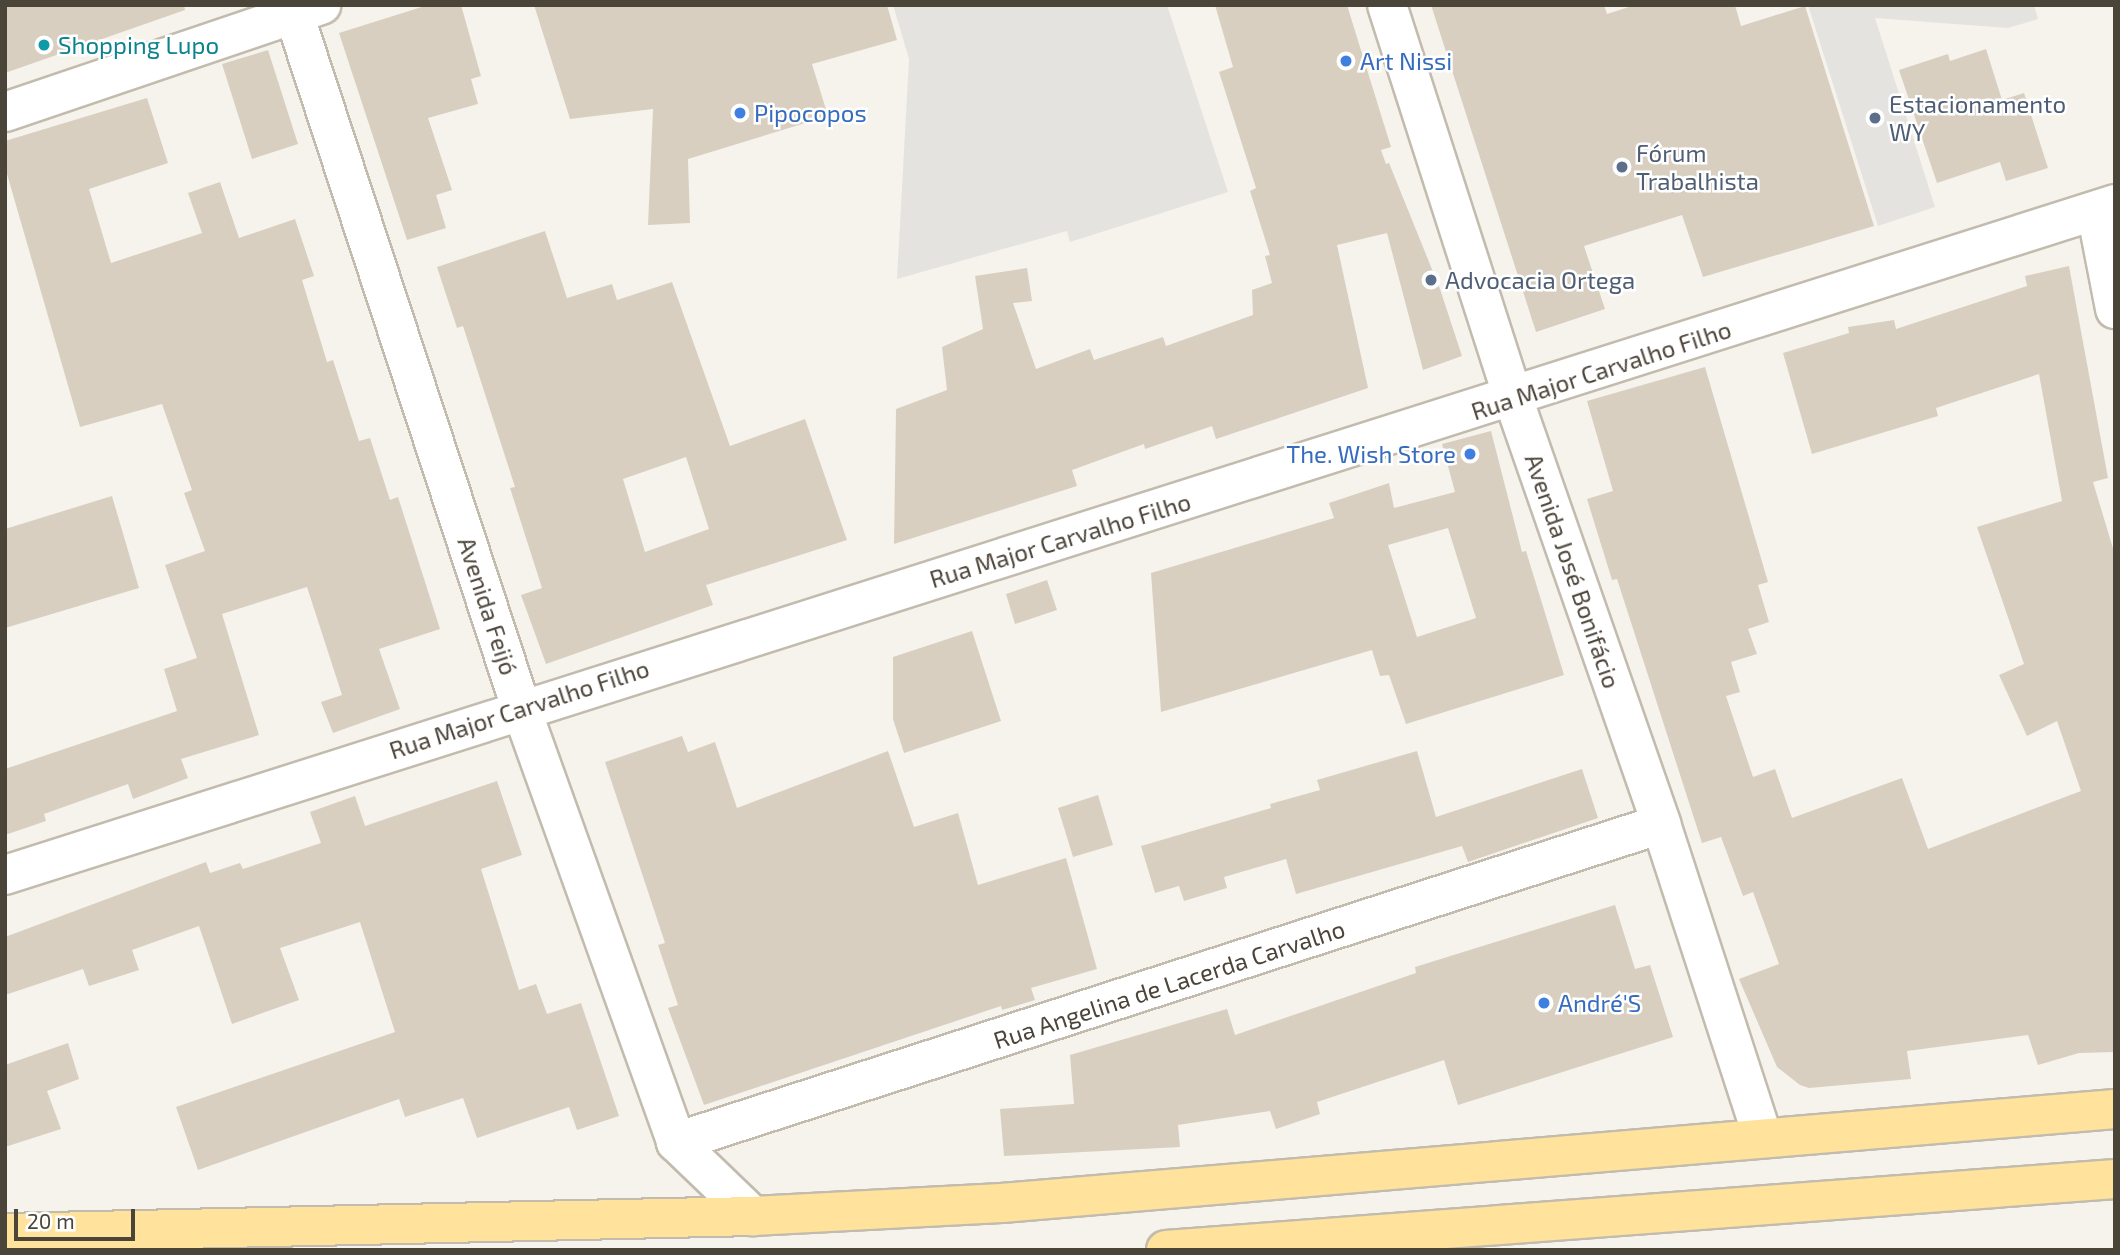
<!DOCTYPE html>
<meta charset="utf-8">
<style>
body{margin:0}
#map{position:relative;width:2120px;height:1255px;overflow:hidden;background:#f6f3ec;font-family:"Exo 2",sans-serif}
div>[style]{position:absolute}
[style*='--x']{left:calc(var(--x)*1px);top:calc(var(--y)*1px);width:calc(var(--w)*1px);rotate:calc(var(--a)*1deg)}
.parking>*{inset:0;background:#e5e3e0}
.building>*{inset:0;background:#d8cfc1}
.roads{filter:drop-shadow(2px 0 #c2bbae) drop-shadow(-2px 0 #c2bbae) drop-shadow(0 2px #c2bbae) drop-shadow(0 -2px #c2bbae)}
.minor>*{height:38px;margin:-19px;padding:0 19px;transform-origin:19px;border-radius:19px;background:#fff}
.major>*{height:38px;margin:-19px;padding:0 19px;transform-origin:19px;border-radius:19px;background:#ffe39c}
.dots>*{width:19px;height:19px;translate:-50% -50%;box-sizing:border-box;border:4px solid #fff;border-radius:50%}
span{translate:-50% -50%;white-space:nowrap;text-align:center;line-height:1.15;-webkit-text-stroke:5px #fff;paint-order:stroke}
.culture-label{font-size:24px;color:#0d838f}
.left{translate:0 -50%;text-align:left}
.shop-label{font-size:24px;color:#366cbe}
.right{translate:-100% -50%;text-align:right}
.service-label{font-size:24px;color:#4e5e75}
.street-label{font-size:24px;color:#4b4439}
.frame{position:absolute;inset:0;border:7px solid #4b4439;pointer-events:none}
.scale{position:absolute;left:14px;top:1209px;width:121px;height:32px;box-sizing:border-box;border:4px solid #4b4439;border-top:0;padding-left:9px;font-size:21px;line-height:24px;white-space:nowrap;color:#4b4439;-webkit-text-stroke:5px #fff;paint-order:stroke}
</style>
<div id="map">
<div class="parking">
<div style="clip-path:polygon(893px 5px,1167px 5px,1228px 192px,1070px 242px,1067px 231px,897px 279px,909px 59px)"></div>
<div style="clip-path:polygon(1808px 5px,2034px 5px,2038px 19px,2008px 28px,1875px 18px,1935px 207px,1878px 226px)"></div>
</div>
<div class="building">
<div style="clip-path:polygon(5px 5px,184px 5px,185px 10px,5px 73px)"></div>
<div style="clip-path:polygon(428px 5px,461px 5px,481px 76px,471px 79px,478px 104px,428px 118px,452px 190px,436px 195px,446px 228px,407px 240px,339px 33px)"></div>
<div style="clip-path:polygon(534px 5px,887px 5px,897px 40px,812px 64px,828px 116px,688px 159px,690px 223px,648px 225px,653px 109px,570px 119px)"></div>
<div style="clip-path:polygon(1215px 5px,1347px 5px,1391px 147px,1381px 150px,1386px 164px,1389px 163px,1440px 289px,1462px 356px,1423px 370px,1387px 233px,1337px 245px,1368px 388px,1216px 439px,1212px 426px,1145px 449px,1144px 444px,1072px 470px,1077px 486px,894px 544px,896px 409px,947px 390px,942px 347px,983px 329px,975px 276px,1027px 268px,1032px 301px,1013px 303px,1036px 369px,1090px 349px,1094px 360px,1163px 337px,1166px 346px,1253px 315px,1252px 290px,1272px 283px,1265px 256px,1270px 255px,1250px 191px,1256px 188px,1219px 72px,1233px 67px)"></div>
<div style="clip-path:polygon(1431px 5px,1604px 5px,1607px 14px,1635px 5px,1735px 5px,1741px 26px,1805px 6px,1874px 226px,1703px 277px,1682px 215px,1584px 246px,1605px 309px,1536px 332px)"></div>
<div style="clip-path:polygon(1986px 49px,2002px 100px,2024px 93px,2048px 168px,2006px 181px,2000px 162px,1937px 183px,1899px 70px,1948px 54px,1950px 61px)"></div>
<div style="clip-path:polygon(268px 50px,298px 144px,252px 159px,222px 64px)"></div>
<div style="clip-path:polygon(147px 98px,168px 163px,89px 189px,111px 263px,202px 233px,188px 193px,220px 182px,239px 238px,295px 219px,314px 276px,302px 280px,327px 362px,333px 360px,359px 441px,370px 438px,390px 500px,398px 497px,440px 629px,379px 649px,400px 709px,333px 733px,321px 702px,342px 695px,307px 587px,222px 614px,259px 735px,181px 759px,188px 778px,133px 799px,128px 784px,44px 814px,46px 821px,5px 835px,5px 769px,177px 711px,164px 669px,197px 658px,165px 565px,205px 551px,184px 493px,192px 490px,162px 404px,80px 427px,5px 167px,5px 141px)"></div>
<div style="clip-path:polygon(evenodd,545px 231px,567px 298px,612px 284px,617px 300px,672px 282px,730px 446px,805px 419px,847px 540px,706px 585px,713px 605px,546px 664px,521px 595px,542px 588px,510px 488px,515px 487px,463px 326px,457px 328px,437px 267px,545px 231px,686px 457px,709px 529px,645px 552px,623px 479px,686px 457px)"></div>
<div style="clip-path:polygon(2069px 266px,2108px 478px,2093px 482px,2115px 555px,2115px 1052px,2079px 1053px,2038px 1065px,2028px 1035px,1907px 1051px,1911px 1079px,1809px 1088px,1800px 1085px,1777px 1067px,1739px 979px,1779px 964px,1753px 892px,1743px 896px,1721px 837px,1702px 843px,1617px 579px,1612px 580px,1587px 499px,1613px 491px,1587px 401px,1705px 367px,1768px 582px,1758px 585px,1769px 622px,1748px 629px,1757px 654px,1731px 662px,1740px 692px,1726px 696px,1753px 777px,1775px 769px,1792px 818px,1902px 778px,1928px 849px,2081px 791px,2057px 721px,2027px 736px,1999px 675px,2024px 664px,1977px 527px,2062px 501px,2039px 374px,1936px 408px,1938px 416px,1812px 454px,1783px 353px,1849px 333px,1848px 327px,1894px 320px,1896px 329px,2027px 286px,2025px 276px)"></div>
<div style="clip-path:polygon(evenodd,1491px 431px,1522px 552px,1526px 551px,1564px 675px,1406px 724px,1389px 675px,1380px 676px,1372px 650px,1161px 712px,1151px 573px,1334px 518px,1329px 503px,1389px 483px,1394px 508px,1455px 492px,1442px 444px,1491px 431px,1448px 528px,1476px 618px,1417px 637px,1388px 545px,1448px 528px)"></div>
<div style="clip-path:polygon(112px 496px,139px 588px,5px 628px,5px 529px)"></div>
<div style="clip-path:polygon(1047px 580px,1057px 610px,1015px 624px,1006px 594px)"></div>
<div style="clip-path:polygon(972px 631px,1001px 721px,904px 753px,893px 719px,893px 657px)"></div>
<div style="clip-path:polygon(682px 736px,688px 752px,715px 742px,737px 808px,888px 751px,914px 827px,958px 813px,978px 885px,1066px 858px,1097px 969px,1031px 988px,1035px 1000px,1002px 1010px,1001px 1006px,704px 1105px,668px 1008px,678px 1005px,658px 945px,665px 943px,605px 762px)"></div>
<div style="clip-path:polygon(1417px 751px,1436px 817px,1582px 769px,1598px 818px,1468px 862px,1462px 846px,1296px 894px,1286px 859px,1224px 877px,1227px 888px,1184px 901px,1179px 886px,1155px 893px,1141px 846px,1271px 808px,1270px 804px,1320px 790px,1317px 780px)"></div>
<div style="clip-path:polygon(497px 781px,522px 855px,481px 869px,519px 990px,536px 984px,547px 1014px,581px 1003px,619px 1116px,577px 1130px,569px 1107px,477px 1138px,463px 1098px,405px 1117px,399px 1099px,198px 1170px,176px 1107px,395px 1032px,360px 922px,280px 948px,299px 1000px,232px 1024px,199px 926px,132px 950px,139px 970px,89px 986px,83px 969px,5px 995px,5px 937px,206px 862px,210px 873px,240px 863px,243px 869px,321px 843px,310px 812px,355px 796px,365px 826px)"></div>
<div style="clip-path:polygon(1098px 795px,1113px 845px,1073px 857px,1058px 808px)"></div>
<div style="clip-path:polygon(1615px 905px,1635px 969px,1650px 965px,1673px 1037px,1458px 1105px,1444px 1060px,1317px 1102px,1320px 1114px,1276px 1129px,1270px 1111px,1178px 1125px,1180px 1147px,1004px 1156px,1000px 1109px,1074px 1104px,1070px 1055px,1227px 1009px,1235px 1035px,1416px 973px,1415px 967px)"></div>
<div style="clip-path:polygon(68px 1043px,79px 1079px,47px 1091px,61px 1129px,5px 1147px,5px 1065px)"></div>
</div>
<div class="roads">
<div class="minor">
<div style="--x:291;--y:5;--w:740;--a:71.88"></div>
<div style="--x:521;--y:708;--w:461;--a:70.3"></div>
<div style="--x:676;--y:1142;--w:107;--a:43.9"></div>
<div style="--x:1387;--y:5;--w:413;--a:72.2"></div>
<div style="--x:1513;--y:398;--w:451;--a:70.8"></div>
<div style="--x:1661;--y:824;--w:327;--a:72"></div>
<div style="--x:5;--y:112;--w:334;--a:-18.7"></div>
<div style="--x:2096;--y:211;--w:100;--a:79"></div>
<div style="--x:5;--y:875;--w:2214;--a:-17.64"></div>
<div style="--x:676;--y:1142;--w:1035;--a:-17.89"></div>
</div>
<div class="major">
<div style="--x:5;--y:1233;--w:748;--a:-1.3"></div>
<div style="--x:753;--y:1216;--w:249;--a:-3"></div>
<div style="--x:1002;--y:1203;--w:1117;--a:-4.83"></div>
<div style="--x:1166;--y:1250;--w:952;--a:-4.28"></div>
</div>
</div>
<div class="dots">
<div style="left:44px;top:45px;background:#0f9aa8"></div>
<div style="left:1346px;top:61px;background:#3f7fe0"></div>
<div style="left:740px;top:113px;background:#3f7fe0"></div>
<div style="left:1875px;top:118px;background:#5c6f8a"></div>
<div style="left:1622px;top:167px;background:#5c6f8a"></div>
<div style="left:1431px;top:280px;background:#5c6f8a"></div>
<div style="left:1470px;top:454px;background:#3f7fe0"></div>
<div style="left:1544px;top:1003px;background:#3f7fe0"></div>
</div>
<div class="culture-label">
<span class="left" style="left:58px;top:45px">Shopping Lupo</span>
</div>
<div class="shop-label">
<span class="left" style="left:1360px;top:61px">Art Nissi</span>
<span class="left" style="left:754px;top:113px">Pipocopos</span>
<span class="right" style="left:1456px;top:454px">The. Wish Store</span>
<span class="left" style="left:1558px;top:1003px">André'S</span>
</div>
<div class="service-label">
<span class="left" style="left:1889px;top:118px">Estacionamento<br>WY</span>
<span class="left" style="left:1636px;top:167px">Fórum<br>Trabalhista</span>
<span class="left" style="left:1445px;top:280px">Advocacia Ortega</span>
</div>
<div class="street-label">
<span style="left:1601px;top:370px;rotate:-18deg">Rua Major Carvalho Filho</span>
<span style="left:1060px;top:540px;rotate:-17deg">Rua Major Carvalho Filho</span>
<span style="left:1573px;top:571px;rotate:71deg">Avenida José Bonifácio</span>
<span style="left:488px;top:606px;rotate:72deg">Avenida Feijó</span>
<span style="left:519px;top:709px;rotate:-18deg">Rua Major Carvalho Filho</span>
<span style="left:1169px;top:984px;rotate:-18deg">Rua Angelina de Lacerda Carvalho</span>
</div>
<div class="frame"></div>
<div class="scale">20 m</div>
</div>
